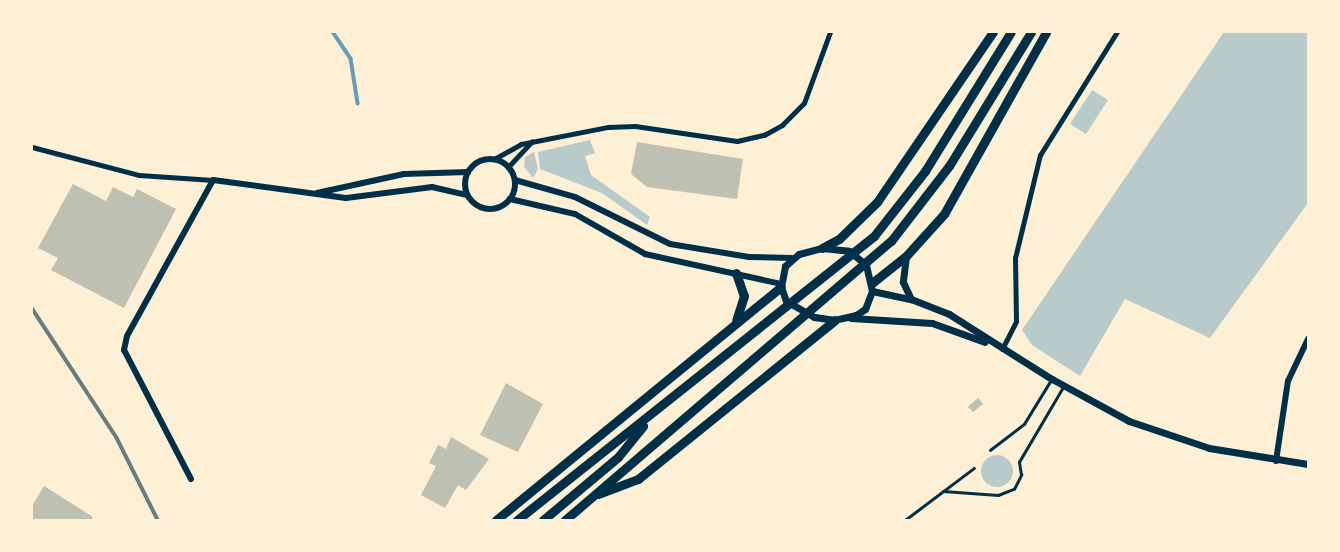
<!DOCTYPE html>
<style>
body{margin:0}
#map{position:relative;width:1340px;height:552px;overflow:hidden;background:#fdf0d5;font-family:"Source Sans 3",sans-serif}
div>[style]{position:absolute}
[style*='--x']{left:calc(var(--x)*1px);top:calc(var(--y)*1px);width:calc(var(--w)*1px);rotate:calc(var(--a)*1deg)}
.green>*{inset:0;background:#b9caca}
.round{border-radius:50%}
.stream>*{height:3.5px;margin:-1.75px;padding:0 1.75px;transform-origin:1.75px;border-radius:1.75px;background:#669bbc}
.building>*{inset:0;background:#bec0b2}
.service>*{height:2.5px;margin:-1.25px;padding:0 1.25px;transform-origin:1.25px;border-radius:1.25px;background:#003049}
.minor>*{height:5px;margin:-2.5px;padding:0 2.5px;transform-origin:2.5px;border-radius:2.5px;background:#003049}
.tertiary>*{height:6px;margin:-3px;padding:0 3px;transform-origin:3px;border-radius:3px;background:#003049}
.tertiary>.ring{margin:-3px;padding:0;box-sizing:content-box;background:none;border:6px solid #003049;border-radius:50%}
.secondary>*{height:7px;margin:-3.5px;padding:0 3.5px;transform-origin:3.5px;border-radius:3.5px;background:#003049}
.trunk>*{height:9px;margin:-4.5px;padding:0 4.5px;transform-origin:4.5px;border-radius:4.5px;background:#003049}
.rail>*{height:3.5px;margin:-1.75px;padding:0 1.75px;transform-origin:1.75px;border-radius:1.75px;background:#657d81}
span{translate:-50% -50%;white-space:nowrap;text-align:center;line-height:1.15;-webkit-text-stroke:7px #fdf0d5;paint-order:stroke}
.frame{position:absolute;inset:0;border:33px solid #fdf0d5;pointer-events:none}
</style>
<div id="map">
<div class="green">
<div style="clip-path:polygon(1224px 32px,1308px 32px,1308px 203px,1210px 338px,1125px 299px,1080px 376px,1032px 345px,1022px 330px)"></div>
<div style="clip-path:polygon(1092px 90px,1108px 100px,1086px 134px,1070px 124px)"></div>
<div style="clip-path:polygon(590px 140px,595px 153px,585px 156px,591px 175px,650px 217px,647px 225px,602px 193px,540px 169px,538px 152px)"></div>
<div style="clip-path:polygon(534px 152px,538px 169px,533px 178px,524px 167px,525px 157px)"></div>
<div class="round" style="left:981px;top:455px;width:32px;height:32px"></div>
</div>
<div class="stream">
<div style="--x:333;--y:32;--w:32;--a:56"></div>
<div style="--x:351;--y:59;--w:45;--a:81"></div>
</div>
<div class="building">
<div style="clip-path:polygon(637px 142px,743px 159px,737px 199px,647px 187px,631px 174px)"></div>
<div style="clip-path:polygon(73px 184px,106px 201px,113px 187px,133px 197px,137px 189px,176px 209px,124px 308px,51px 270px,58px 258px,38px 248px)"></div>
<div style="clip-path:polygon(506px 383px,543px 404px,518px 452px,480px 435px)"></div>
<div style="clip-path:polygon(978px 398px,983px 404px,973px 412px,968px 407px)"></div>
<div style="clip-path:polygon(451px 437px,489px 459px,466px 490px,458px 485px,445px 508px,421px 495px,436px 466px,429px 463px,438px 445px,446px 449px)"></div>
<div style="clip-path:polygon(44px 486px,93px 517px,91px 520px,32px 520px,32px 506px)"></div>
</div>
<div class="service">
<div style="--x:990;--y:450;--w:43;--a:-37.4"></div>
<div style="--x:1024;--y:424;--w:52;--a:-58.5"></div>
<div style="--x:943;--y:491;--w:55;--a:4.2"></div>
<div style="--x:998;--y:495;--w:17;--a:-21"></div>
<div style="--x:1014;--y:489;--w:16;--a:-63"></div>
<div style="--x:1021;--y:475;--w:13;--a:-99"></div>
<div style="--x:1019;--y:462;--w:87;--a:-59.6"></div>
<div style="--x:905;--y:520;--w:86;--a:-37"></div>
</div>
<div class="minor">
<div style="--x:32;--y:147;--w:111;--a:14.7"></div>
<div style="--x:139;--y:175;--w:74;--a:3.9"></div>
<div style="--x:494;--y:159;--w:31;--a:-29"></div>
<div style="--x:521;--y:144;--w:89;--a:-11.1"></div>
<div style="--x:608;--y:127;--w:27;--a:-2"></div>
<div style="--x:635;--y:126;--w:103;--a:8.4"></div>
<div style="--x:737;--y:141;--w:28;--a:-13"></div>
<div style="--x:764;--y:135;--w:21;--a:-29"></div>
<div style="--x:782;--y:125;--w:31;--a:-45"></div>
<div style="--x:804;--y:103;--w:76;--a:-69.9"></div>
<div style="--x:508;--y:167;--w:35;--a:-47"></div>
<div style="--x:1002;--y:349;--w:31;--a:-63"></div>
<div style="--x:1016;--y:321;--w:63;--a:-90.9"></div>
<div style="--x:1015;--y:258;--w:106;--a:-76.4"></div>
<div style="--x:1040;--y:155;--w:145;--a:-58"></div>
</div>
<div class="tertiary">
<div class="ring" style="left:465px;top:159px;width:44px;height:44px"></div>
<div style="--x:515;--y:180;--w:62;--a:15.8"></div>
<div style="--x:575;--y:197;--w:106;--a:26.3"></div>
<div style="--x:670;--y:244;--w:80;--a:9.3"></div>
<div style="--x:749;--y:257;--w:43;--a:1.3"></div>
<div style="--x:317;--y:193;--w:89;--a:-12.3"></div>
<div style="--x:404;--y:174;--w:64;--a:-1.8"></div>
<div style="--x:510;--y:199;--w:67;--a:13"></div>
<div style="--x:575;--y:214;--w:81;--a:29.7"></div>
<div style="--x:645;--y:254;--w:139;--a:12.4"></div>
<div style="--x:1276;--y:461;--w:81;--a:-81.5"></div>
<div style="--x:1288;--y:381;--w:47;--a:-64.5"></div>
<div style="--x:191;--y:479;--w:145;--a:-117.4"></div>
<div style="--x:124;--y:350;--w:14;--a:-78"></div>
<div style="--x:127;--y:336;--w:178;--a:-61.1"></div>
<div style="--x:213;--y:180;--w:134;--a:7.7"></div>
<div style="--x:346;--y:198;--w:87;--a:-7.3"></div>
<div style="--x:432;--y:187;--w:36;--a:13"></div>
</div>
<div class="secondary">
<div style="--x:822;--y:248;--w:27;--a:6"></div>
<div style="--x:849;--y:251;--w:22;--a:39"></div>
<div style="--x:866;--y:265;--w:27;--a:77"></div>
<div style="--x:872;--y:291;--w:19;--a:111"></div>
<div style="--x:865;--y:309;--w:11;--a:146"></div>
<div style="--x:856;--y:315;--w:22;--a:167"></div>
<div style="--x:835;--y:320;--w:21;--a:-172"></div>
<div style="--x:814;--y:317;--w:32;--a:-150"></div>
<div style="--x:786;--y:301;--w:15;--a:-110"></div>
<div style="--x:781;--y:287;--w:21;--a:-79"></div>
<div style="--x:785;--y:266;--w:18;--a:-41"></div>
<div style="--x:799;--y:254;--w:24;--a:-15"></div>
<div style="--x:906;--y:256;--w:26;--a:97"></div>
<div style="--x:903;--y:282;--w:19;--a:65"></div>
<div style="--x:872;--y:291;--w:40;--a:12"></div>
<div style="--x:911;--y:299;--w:41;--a:21.5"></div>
<div style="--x:949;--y:314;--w:122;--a:32.3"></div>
<div style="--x:1052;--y:379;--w:88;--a:28.6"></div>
<div style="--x:1129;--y:421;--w:84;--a:18.6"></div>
<div style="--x:1209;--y:448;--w:100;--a:9.2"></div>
<div style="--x:851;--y:318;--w:81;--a:3.5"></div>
<div style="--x:932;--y:323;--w:56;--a:19.7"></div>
</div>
<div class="trunk">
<div style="--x:822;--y:248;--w:19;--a:-28"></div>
<div style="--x:839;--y:239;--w:53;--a:-44.2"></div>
<div style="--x:877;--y:202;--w:206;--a:-55.7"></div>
<div style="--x:736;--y:273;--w:24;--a:71"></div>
<div style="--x:744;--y:296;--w:25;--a:108"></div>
<div style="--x:872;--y:283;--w:43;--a:-38.5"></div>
<div style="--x:906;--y:256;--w:57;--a:-47.9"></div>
<div style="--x:944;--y:214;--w:209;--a:-60.7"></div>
<div style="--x:598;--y:494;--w:43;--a:-20.6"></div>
<div style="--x:638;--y:479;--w:253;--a:-38.9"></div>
<div style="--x:496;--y:520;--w:368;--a:-39.3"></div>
<div style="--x:517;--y:520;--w:456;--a:-38.5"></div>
<div style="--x:874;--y:236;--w:83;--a:-51.9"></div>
<div style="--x:925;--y:171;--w:163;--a:-58.3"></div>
<div style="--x:543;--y:520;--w:98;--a:-40"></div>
<div style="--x:618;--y:457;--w:40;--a:-51"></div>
<div style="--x:565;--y:520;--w:429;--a:-40.6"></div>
<div style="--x:891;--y:241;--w:95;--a:-52.3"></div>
<div style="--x:949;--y:166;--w:157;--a:-58.5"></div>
</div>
<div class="rail">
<div style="--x:32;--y:308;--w:155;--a:56.8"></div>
<div style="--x:117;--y:438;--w:92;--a:63.4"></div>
</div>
<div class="frame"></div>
</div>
